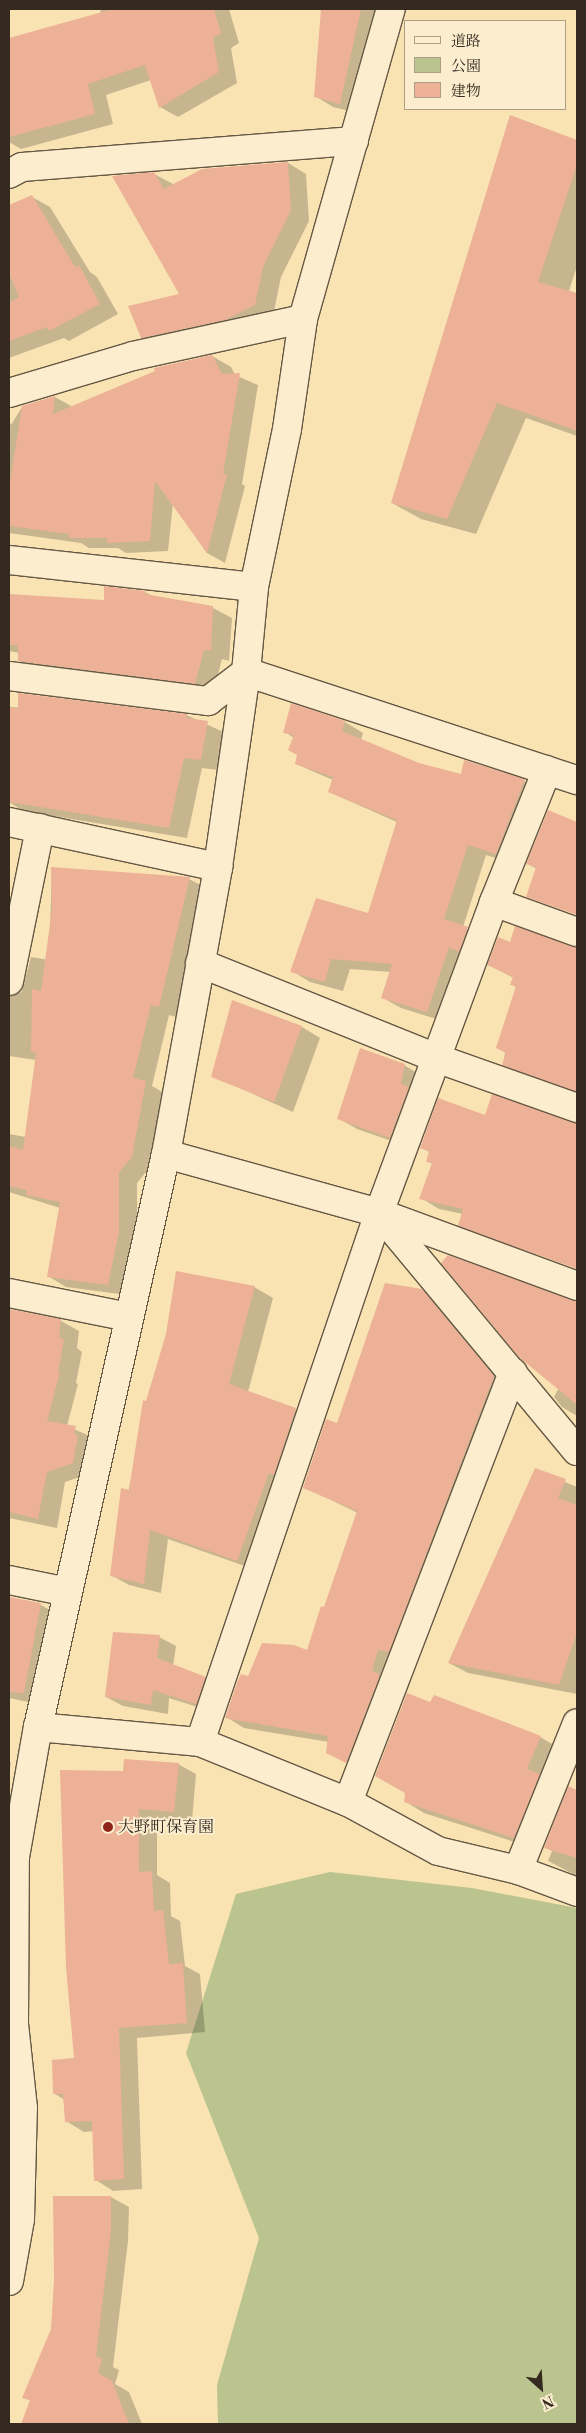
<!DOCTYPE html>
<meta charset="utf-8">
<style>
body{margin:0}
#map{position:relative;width:586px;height:2433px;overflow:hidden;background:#f9e3b3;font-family:"Libre Bodoni","Noto Serif JP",serif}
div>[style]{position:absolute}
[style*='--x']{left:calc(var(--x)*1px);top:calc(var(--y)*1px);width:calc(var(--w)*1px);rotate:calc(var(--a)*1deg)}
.green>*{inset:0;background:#bbc48e}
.shadow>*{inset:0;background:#0003}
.building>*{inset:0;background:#ecb196}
.roads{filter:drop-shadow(1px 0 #655845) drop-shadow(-1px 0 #655845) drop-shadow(0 1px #655845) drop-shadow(0 -1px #655845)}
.minor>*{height:28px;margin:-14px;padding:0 14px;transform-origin:14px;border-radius:14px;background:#fbedce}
.dots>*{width:14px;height:14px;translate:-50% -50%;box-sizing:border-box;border:2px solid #fbedce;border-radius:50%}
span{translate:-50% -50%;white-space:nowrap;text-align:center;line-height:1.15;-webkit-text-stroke:4px #fbedce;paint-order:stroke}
.poi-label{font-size:16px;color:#342a20}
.left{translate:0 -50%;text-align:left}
.frame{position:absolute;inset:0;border:10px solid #342a20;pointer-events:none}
.legend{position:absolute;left:404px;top:20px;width:162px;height:90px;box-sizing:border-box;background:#fbedce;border:1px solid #ab9f88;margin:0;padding:6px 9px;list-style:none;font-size:15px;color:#342a20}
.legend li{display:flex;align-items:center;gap:10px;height:25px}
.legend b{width:25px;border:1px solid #ab9f88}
.north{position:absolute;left:516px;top:2363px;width:50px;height:50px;-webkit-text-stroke:4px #fbedce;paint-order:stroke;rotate:154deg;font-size:14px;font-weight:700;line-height:20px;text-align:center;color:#342a20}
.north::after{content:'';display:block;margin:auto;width:18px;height:22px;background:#342a20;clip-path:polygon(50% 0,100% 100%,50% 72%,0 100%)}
</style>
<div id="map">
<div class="green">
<div style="clip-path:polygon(330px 1872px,472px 1888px,577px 1908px,577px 2424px,218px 2424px,217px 2385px,259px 2238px,186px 2053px,236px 1894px)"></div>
</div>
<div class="shadow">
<div style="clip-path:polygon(100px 9px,229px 9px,239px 43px,231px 48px,237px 83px,178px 117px,160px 107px,151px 80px,106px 95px,113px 124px,21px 149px,9px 142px,9px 39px,101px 13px)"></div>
<div style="clip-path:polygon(322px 9px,391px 9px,358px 113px,333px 107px,315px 96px)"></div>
<div style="clip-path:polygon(510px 116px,577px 141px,577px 266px,569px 291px,577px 294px,577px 436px,526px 418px,476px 534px,421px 519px,392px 503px)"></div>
<div style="clip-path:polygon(288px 163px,306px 174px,309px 221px,281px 277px,273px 316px,161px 348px,142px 337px,181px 295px,154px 174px,173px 184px)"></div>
<div style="clip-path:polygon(32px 197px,50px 207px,90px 272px,97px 277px,118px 314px,69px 341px,64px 338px,9px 358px,9px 207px)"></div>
<div style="clip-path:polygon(212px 356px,231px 367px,235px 375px,258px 385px,242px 484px,245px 486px,225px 563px,207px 553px,173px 503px,168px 551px,126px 553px,118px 548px,89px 548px,81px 543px,9px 533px,9px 420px,11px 425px,22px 407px,55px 397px,73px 407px)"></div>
<div style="clip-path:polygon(145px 592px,154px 597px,213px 608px,232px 618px,229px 661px,222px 659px,213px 693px,38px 671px,19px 661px,20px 653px,9px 651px,9px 595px,105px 601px)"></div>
<div style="clip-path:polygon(292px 705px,345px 722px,363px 733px,361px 740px,419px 764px,462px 775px,465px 761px,524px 781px,543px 791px,515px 864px,486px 855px,463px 927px,486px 939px,446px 1022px,401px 1008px,383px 998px,391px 972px,350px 969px,343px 991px,310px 982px,292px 971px,369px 915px,397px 822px,329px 792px,333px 780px,296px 764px,299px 755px,294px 738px,285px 732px)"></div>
<div style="clip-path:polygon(9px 707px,186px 715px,226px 733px,219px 770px,202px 768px,187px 838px,23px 811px,9px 802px)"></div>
<div style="clip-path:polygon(548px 812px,577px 824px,577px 904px,550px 895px,537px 869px,528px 864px)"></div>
<div style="clip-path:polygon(52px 869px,189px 879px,208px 889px,177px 1017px,169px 1015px,152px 1086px,164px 1093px,150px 1167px,137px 1183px,137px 1242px,127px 1295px,66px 1287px,48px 1276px,60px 1208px,9px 1192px,9px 1134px,26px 1137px,36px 1060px,9px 1056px,9px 958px,17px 963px,12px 995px,22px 992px,31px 957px,49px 960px)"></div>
<div style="clip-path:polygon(514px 933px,577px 956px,577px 1096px,522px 1075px,503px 1064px,517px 988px,512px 984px,514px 978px,489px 965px,511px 943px)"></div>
<div style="clip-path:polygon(302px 1027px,320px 1038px,293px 1112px,213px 1076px)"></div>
<div style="clip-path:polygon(404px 1065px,422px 1076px,409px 1147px,357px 1129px,338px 1118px)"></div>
<div style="clip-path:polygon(493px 1096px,577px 1124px,577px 1266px,478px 1236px,460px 1225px,463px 1214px,439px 1209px,421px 1198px,433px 1164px,427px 1161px,430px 1152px,421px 1148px,486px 1117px)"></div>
<div style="clip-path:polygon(501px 1276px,577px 1320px,577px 1416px,562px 1407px,554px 1397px,559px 1388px)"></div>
<div style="clip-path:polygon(254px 1287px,273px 1298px,248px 1392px,296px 1410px,314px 1420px,256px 1570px,168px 1539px,161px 1593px,129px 1585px,111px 1575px,147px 1402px,167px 1334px)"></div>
<div style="clip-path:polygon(422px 1290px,441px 1301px,512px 1387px,365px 1772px,327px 1752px,329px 1742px,244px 1728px,226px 1717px,249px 1678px,308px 1652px,358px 1513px,304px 1487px,338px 1425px)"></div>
<div style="clip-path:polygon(11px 1311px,61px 1321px,79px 1331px,77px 1348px,82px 1352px,76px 1383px,78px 1384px,67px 1426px,94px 1438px,91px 1473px,65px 1482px,57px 1528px,9px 1518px)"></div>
<div style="clip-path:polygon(536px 1470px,577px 1487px,577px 1694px,468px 1673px,449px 1663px)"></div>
<div style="clip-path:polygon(9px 1598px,41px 1605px,59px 1615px,38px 1704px,9px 1698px)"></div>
<div style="clip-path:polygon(159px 1637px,176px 1646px,173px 1666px,222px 1687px,213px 1712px,169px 1698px,168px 1714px,123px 1706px,106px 1697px)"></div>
<div style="clip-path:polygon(431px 1703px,540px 1737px,559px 1748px,533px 1848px,424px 1813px,406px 1802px)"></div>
<div style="clip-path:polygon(9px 1761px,11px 1763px,9px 1775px)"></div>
<div style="clip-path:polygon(178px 1764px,196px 1774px,192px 1821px,157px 1818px,157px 1875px,170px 1883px,171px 1916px,180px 1921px,185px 1966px,200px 1974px,205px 2032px,137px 2038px,142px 2189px,113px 2191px,96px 2180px,94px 2131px,84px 2132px,66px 2121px,65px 2100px,55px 2094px,75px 2059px,124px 1772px)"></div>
<div style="clip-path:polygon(569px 1788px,577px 1792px,577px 1876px,548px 1861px,552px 1851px,545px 1847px)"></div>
<div style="clip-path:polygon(54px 2197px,111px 2197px,129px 2207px,128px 2241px,113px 2367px,119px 2370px,115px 2384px,129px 2392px,142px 2424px,42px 2424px,39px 2422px,41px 2407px,24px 2397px,52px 2329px,56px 2280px)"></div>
</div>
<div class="building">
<div style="clip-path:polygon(113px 9px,214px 9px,221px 33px,213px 38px,219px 72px,159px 108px,145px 65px,88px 84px,95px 114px,9px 137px,9px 38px)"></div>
<div style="clip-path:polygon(321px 9px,361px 9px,340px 104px,314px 97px)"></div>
<div style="clip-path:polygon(510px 115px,577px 140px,577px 165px,538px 282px,577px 293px,577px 431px,497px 403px,447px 519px,391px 503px)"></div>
<div style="clip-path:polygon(288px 162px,291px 210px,263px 267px,255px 305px,225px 320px,141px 338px,128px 306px,179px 294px,112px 176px,154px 172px,164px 189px,202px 169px)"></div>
<div style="clip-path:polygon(32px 195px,75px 267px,79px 265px,100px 304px,49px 331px,47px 327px,9px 341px,9px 303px,19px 297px,9px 273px,9px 205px)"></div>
<div style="clip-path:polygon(212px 355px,222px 374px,240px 373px,223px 474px,227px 474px,207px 553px,155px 481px,150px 541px,107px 543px,107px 538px,69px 538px,69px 534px,9px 526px,9px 488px,22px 406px,55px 396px,53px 414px,155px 371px,154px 368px)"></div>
<div style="clip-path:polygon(104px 586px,145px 591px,145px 594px,213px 606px,211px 651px,204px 650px,195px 684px,18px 661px,18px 645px,9px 645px,9px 594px,104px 600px)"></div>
<div style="clip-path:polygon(18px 693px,187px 714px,186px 718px,208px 721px,201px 760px,184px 758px,169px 828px,9px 802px,10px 708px,18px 708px)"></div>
<div style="clip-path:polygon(291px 703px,345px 721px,342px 731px,419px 763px,461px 774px,464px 760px,525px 779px,496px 854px,468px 845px,444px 919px,468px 927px,459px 952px,449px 947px,427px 1012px,381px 998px,392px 964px,331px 959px,325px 982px,290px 972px,316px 898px,368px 913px,397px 820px,328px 792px,333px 777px,295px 764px,297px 755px,288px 750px,294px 735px,283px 733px)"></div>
<div style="clip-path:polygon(548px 810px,577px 822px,577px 915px,526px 897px,536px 867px,526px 864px)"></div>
<div style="clip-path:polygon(51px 867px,190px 877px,159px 1007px,151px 1005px,133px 1078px,146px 1081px,132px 1157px,119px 1172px,119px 1231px,108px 1285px,47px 1277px,60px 1202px,26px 1195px,27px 1190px,9px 1186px,9px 1146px,23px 1150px,36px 1053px,31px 1052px,32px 989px,41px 991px,52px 909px)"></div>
<div style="clip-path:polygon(515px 926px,577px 947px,577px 1092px,502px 1065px,506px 1053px,496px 1048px,516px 986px,510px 985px,513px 977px,487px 965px,498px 937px,510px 942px)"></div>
<div style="clip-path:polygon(232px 1000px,302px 1026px,274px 1102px,211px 1077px)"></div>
<div style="clip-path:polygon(360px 1048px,405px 1064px,401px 1084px,409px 1087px,390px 1138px,337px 1119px)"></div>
<div style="clip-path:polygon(492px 1094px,577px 1123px,577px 1269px,458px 1226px,463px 1209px,419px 1199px,432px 1163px,426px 1162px,429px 1151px,420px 1148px,438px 1098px,485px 1115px)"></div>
<div style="clip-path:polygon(448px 1255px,577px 1301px,577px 1405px,519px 1357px,441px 1263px)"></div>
<div style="clip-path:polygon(176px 1271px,255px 1286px,229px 1384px,296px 1408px,274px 1475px,269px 1473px,237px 1561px,150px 1530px,144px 1584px,110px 1576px,121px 1488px,129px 1490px,143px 1400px,146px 1401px,166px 1334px)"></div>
<div style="clip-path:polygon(385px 1283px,422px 1289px,494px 1376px,389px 1652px,378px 1650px,372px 1671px,379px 1674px,378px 1681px,346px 1763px,326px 1753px,328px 1736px,225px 1718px,237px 1683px,241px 1674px,248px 1676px,262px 1643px,294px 1645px,307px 1650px,321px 1606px,324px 1607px,357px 1511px,303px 1488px,326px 1419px,337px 1423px)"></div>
<div style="clip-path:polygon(9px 1309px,61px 1319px,59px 1337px,64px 1340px,58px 1372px,60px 1372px,47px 1421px,76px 1426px,74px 1434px,78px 1436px,73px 1463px,47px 1472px,38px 1519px,9px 1512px)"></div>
<div style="clip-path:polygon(535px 1468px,566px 1479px,558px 1498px,577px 1505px,577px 1633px,559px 1685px,448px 1663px)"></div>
<div style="clip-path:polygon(9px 1597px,41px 1603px,24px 1693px,9px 1692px)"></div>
<div style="clip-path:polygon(113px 1632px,160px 1635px,157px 1658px,206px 1677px,196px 1704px,153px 1690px,151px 1705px,105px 1697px)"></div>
<div style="clip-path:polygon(407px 1693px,430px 1702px,434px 1695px,541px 1736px,527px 1769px,540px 1774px,514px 1838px,404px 1802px,405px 1793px,375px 1776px)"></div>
<div style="clip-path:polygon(124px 1759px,179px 1763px,174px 1812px,139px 1809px,139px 1872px,152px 1871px,154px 1911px,163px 1910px,169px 1964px,183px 1963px,187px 2023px,119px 2028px,124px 2179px,94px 2181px,92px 2121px,65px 2122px,63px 2094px,53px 2094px,52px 2060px,74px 2058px,66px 1967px,60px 1770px,123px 1771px)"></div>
<div style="clip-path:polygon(568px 1786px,577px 1790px,577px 1858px,544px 1848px)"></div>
<div style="clip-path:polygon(53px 2196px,111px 2196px,111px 2231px,96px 2356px,102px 2359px,98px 2373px,112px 2381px,129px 2424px,21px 2424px,30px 2400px,22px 2398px,51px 2329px,54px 2280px)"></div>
</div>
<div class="roads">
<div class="minor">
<div style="--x:9;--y:174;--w:15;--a:-28"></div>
<div style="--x:22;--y:167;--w:333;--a:-4.5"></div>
<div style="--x:9;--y:393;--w:129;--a:-16.6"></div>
<div style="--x:133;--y:356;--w:174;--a:-12.3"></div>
<div style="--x:9;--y:560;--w:246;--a:6.3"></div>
<div style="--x:9;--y:676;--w:201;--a:7.2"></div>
<div style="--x:208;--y:701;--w:48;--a:-37.3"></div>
<div style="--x:246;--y:672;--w:348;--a:18.1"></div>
<div style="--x:9;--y:822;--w:214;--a:12.2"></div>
<div style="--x:494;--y:902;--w:88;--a:19.9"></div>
<div style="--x:200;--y:963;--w:254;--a:21.9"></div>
<div style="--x:436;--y:1058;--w:150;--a:19.5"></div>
<div style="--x:9;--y:981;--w:156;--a:-78.5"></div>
<div style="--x:166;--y:1154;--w:221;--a:15.5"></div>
<div style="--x:379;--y:1213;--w:211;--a:20.2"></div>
<div style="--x:380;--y:1214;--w:308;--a:50.3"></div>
<div style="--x:9;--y:1293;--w:122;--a:11.3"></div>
<div style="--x:9;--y:1580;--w:60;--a:11.5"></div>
<div style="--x:38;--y:1727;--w:163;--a:5.3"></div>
<div style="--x:200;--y:1742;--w:160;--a:22.1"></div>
<div style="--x:348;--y:1802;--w:102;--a:28.6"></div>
<div style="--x:438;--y:1851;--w:82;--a:13.4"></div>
<div style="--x:518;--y:1870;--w:63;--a:20.4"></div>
<div style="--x:200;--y:1742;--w:558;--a:-71.31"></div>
<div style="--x:379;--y:1213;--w:332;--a:-69.7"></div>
<div style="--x:494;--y:902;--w:142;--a:-68.1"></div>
<div style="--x:348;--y:1802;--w:460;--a:-69"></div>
<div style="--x:518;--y:1870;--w:158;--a:-68.1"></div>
<div style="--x:9;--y:2281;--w:63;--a:-79.9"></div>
<div style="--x:20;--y:2219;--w:111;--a:-88.5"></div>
<div style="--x:23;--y:2108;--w:84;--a:-96.1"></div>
<div style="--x:14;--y:2024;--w:167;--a:-89.7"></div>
<div style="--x:15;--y:1857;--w:132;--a:-80"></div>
<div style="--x:38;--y:1727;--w:587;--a:-77.41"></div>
<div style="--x:166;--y:1154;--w:292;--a:-79.7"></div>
<div style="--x:218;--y:867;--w:197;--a:-81.8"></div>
<div style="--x:246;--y:672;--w:85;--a:-84.6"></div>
<div style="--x:254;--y:587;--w:161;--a:-78.2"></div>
<div style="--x:287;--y:429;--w:111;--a:-81.7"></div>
<div style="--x:303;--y:319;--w:322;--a:-74.2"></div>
</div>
</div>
<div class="dots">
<div style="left:108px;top:1827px;background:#8f2418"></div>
</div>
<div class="poi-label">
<span class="left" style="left:118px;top:1827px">大野町保育園</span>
</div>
<div class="frame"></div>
<ul class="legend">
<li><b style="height:6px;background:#fbedce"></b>道路</li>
<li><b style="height:14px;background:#bbc48e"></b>公園</li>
<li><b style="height:14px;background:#ecb196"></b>建物</li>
</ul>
<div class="north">N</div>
</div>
